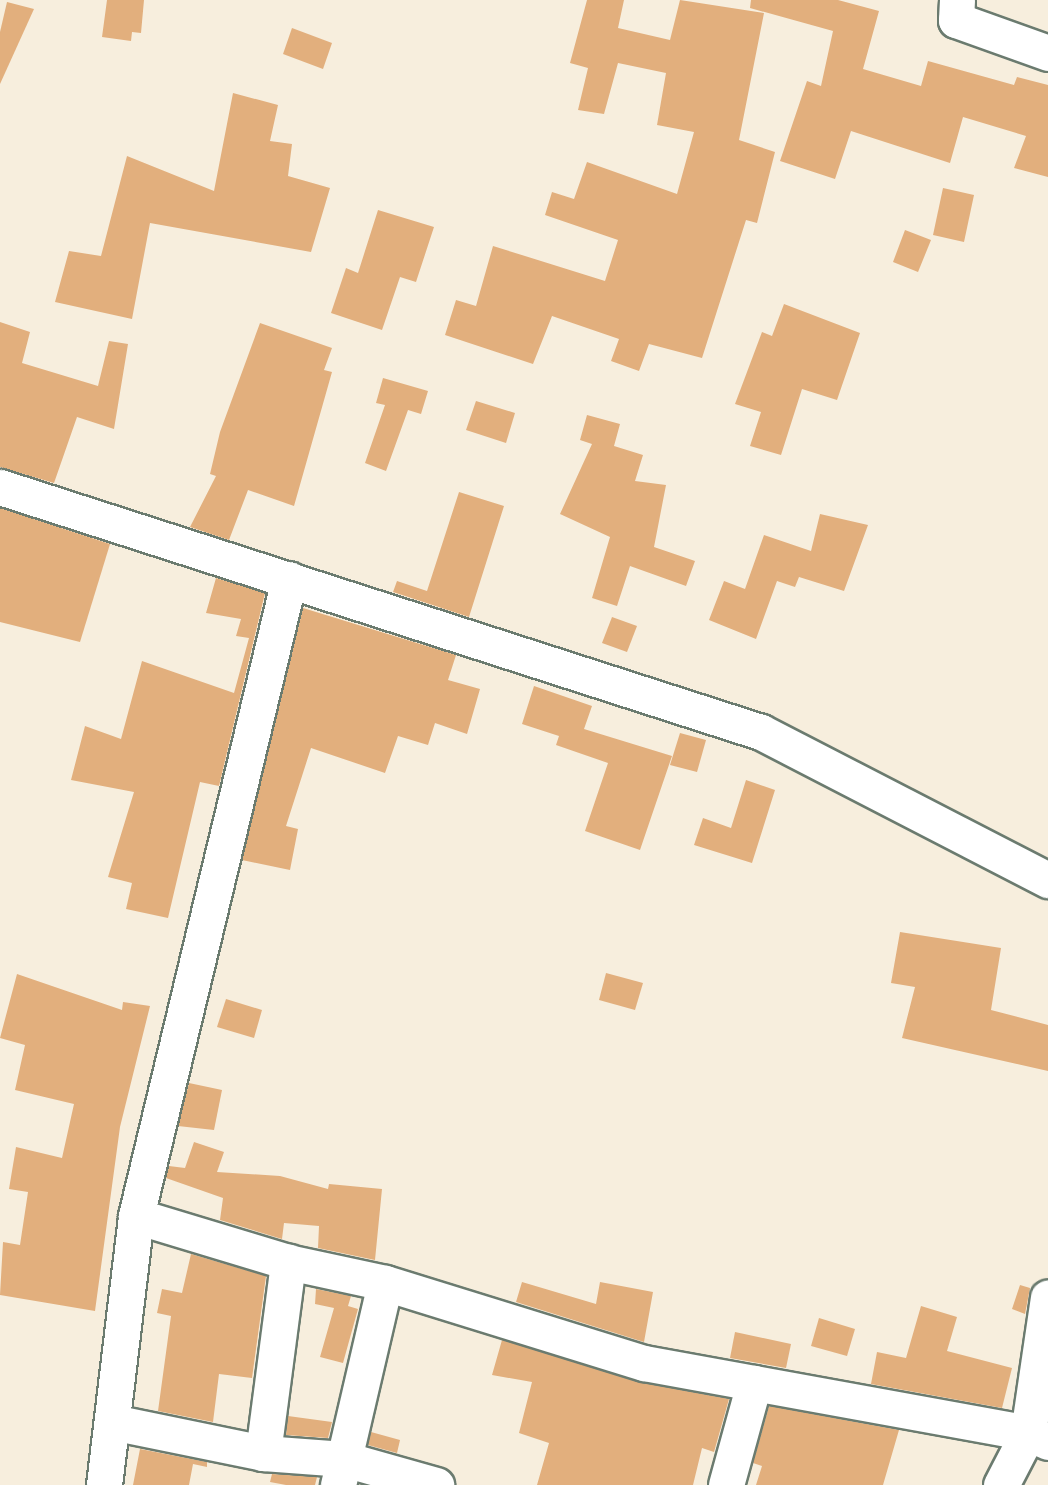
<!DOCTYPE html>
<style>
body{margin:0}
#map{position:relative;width:1048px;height:1485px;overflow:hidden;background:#f7eedd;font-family:Sriracha,sans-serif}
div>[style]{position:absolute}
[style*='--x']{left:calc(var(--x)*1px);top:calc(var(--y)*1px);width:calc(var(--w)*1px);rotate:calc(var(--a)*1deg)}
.building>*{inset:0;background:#e2af7d}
.roads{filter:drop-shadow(2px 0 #6b7b6f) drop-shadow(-2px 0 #6b7b6f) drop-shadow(0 2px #6b7b6f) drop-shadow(0 -2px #6b7b6f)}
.street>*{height:35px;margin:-17.5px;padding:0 17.5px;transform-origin:17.5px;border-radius:17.5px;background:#fff}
span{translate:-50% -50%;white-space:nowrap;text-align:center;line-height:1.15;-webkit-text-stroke:5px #fdfcf7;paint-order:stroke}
</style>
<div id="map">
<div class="building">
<div style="clip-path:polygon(107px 0,144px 0,141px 33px,132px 32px,131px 41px,102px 37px)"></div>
<div style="clip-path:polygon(587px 0,624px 0,618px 28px,670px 40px,680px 0,764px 13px,739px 140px,775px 152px,757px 223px,746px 220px,702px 358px,649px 344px,639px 371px,611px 361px,619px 339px,552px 316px,533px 364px,445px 335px,456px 300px,476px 306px,493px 246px,605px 281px,618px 240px,545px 215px,552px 192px,574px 199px,587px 162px,677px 194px,694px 132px,657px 125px,666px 73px,618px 63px,604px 114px,578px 110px,588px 68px,570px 63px)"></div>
<div style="clip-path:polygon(751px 0,838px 0,879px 11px,863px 69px,921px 86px,928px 61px,1014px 85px,1017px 77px,1048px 85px,1048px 177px,1014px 168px,1026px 136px,963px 117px,950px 163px,851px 131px,835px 179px,780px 161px,807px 81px,821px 86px,833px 31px,750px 8px)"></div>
<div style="clip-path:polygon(7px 2px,34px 9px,0 84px,0 32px)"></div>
<div style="clip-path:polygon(292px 28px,332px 43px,323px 69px,283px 54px)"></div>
<div style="clip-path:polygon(233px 93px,278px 105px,270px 141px,292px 144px,288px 176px,330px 188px,311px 252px,150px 223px,132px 319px,55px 302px,69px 251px,101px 256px,127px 156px,214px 191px)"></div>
<div style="clip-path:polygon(943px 188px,974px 195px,964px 242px,933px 235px)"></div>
<div style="clip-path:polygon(378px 210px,434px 227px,416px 282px,400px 277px,382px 330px,331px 313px,346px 268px,358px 273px)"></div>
<div style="clip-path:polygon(905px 230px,931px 240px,918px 272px,893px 262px)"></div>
<div style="clip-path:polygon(784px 304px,860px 333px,837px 400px,802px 389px,781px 455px,750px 446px,761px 412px,735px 404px,762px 332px,772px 336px)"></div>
<div style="clip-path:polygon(0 322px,30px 332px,22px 363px,98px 386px,109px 341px,128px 344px,114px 429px,77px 417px,54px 483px,0 467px)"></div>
<div style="clip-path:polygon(260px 323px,332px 348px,324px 370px,332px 372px,294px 506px,248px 490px,229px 540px,190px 527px,216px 476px,210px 474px,220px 432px)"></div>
<div style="clip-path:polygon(383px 378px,428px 391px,421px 414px,408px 410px,386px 471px,365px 463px,385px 405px,376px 403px)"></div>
<div style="clip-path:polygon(476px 401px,515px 413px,506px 443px,466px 430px)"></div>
<div style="clip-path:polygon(587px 415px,620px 424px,614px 446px,643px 455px,635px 481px,666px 485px,654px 547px,695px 561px,686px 586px,630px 566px,617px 606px,592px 598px,610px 537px,560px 514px,592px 444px,580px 440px)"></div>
<div style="clip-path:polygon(459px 492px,504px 506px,469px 617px,393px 592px,397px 581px,427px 591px)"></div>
<div style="clip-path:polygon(0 508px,110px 544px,80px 642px,0 622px)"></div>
<div style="clip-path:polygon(820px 514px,868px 525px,844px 591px,799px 577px,795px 587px,777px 581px,756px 639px,709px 620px,724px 581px,745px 589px,764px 535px,811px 551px)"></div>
<div style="clip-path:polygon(216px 578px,265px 593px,219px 786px,200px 782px,168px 918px,126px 909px,132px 883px,108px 877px,134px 792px,71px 780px,85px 726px,121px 739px,142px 661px,234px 693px,249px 638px,236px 636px,241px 619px,206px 613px)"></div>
<div style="clip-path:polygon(303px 608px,456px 655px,448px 680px,480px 689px,467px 734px,435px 723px,428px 745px,398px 736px,385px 773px,311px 748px,286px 826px,298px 829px,290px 870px,242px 860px)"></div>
<div style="clip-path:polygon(612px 617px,637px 626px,627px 652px,602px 643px)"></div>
<div style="clip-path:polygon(534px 686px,592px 706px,584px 729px,672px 756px,640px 850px,585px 831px,608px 763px,556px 745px,559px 736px,522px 724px)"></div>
<div style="clip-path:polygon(680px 733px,706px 740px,697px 772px,670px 765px)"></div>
<div style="clip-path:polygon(746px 780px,775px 790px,752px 863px,694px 845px,703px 818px,731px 828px)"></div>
<div style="clip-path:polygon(900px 932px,1001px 948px,991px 1010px,1048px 1025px,1048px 1071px,902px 1038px,915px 987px,891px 983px)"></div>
<div style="clip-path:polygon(606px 973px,643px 983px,635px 1010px,599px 1000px)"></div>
<div style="clip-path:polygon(17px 974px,122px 1010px,123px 1002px,150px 1006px,120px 1127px,95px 1311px,0 1295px,3px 1242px,20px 1245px,28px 1192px,9px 1189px,16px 1147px,62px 1158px,74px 1104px,15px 1090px,25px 1045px,0 1038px)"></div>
<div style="clip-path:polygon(226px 999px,262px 1010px,254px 1038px,217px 1027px)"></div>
<div style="clip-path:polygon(189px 1083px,222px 1090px,214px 1130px,178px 1126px)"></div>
<div style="clip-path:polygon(194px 1142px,224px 1152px,217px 1172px,280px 1176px,328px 1189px,329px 1184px,382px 1189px,375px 1260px,318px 1248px,319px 1226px,284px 1223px,282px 1239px,220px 1220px,223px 1198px,166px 1178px,169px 1166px,185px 1168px)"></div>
<div style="clip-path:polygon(191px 1254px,266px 1276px,252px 1378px,219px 1374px,213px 1422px,158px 1411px,171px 1316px,157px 1313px,162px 1289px,182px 1293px)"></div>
<div style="clip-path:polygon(522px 1282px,596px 1304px,600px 1282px,653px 1292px,644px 1342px,516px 1302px)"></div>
<div style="clip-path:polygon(1020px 1285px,1030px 1288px,1025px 1314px,1012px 1309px)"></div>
<div style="clip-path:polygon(316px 1289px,351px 1296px,348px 1306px,358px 1309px,343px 1363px,320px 1357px,334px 1308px,315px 1304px)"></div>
<div style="clip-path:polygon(921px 1306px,957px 1317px,947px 1351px,1012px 1368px,1002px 1408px,871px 1384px,877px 1352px,906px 1358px)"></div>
<div style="clip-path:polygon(819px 1318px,855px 1329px,847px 1356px,811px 1346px)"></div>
<div style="clip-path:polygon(735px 1332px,791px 1344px,786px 1368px,730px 1358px)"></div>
<div style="clip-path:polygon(502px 1340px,638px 1382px,729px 1399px,714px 1452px,702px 1448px,693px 1485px,537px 1485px,549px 1443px,519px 1433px,532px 1382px,492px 1375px)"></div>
<div style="clip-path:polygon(769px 1406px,899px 1430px,883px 1485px,756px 1485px,762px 1466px,753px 1463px)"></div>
<div style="clip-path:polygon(288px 1416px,332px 1422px,328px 1438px,286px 1435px)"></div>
<div style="clip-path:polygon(371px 1432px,400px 1440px,397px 1453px,368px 1445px)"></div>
<div style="clip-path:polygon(140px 1449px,207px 1462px,207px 1467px,193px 1464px,189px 1485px,133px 1485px)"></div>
<div style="clip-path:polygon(272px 1474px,317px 1477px,315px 1485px,286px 1485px,270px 1482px)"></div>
</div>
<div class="roads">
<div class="street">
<div style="--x:957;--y:0;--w:20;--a:93"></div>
<div style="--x:956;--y:20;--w:98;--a:19.7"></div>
<div style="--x:0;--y:487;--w:799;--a:17.85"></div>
<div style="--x:761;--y:732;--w:323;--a:27.3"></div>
<div style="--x:136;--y:1216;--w:655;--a:-76.49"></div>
<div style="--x:112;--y:1422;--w:154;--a:11.6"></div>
<div style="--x:263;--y:1453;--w:81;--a:4.2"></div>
<div style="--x:344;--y:1459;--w:96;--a:15.8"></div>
<div style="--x:263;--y:1453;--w:193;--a:-82.5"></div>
<div style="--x:104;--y:1485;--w:271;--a:-83.2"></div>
<div style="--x:136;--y:1216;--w:159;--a:16.8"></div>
<div style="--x:288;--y:1262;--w:99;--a:12.2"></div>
<div style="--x:385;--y:1283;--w:271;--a:17.2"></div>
<div style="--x:644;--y:1363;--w:390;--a:10.3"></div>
<div style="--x:1028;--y:1433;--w:22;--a:24"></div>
<div style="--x:338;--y:1485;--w:207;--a:-76.9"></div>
<div style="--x:726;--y:1485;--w:106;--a:-74.6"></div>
<div style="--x:1001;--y:1485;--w:59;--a:-62.6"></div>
<div style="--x:1028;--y:1433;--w:137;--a:-81.6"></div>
</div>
</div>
</div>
